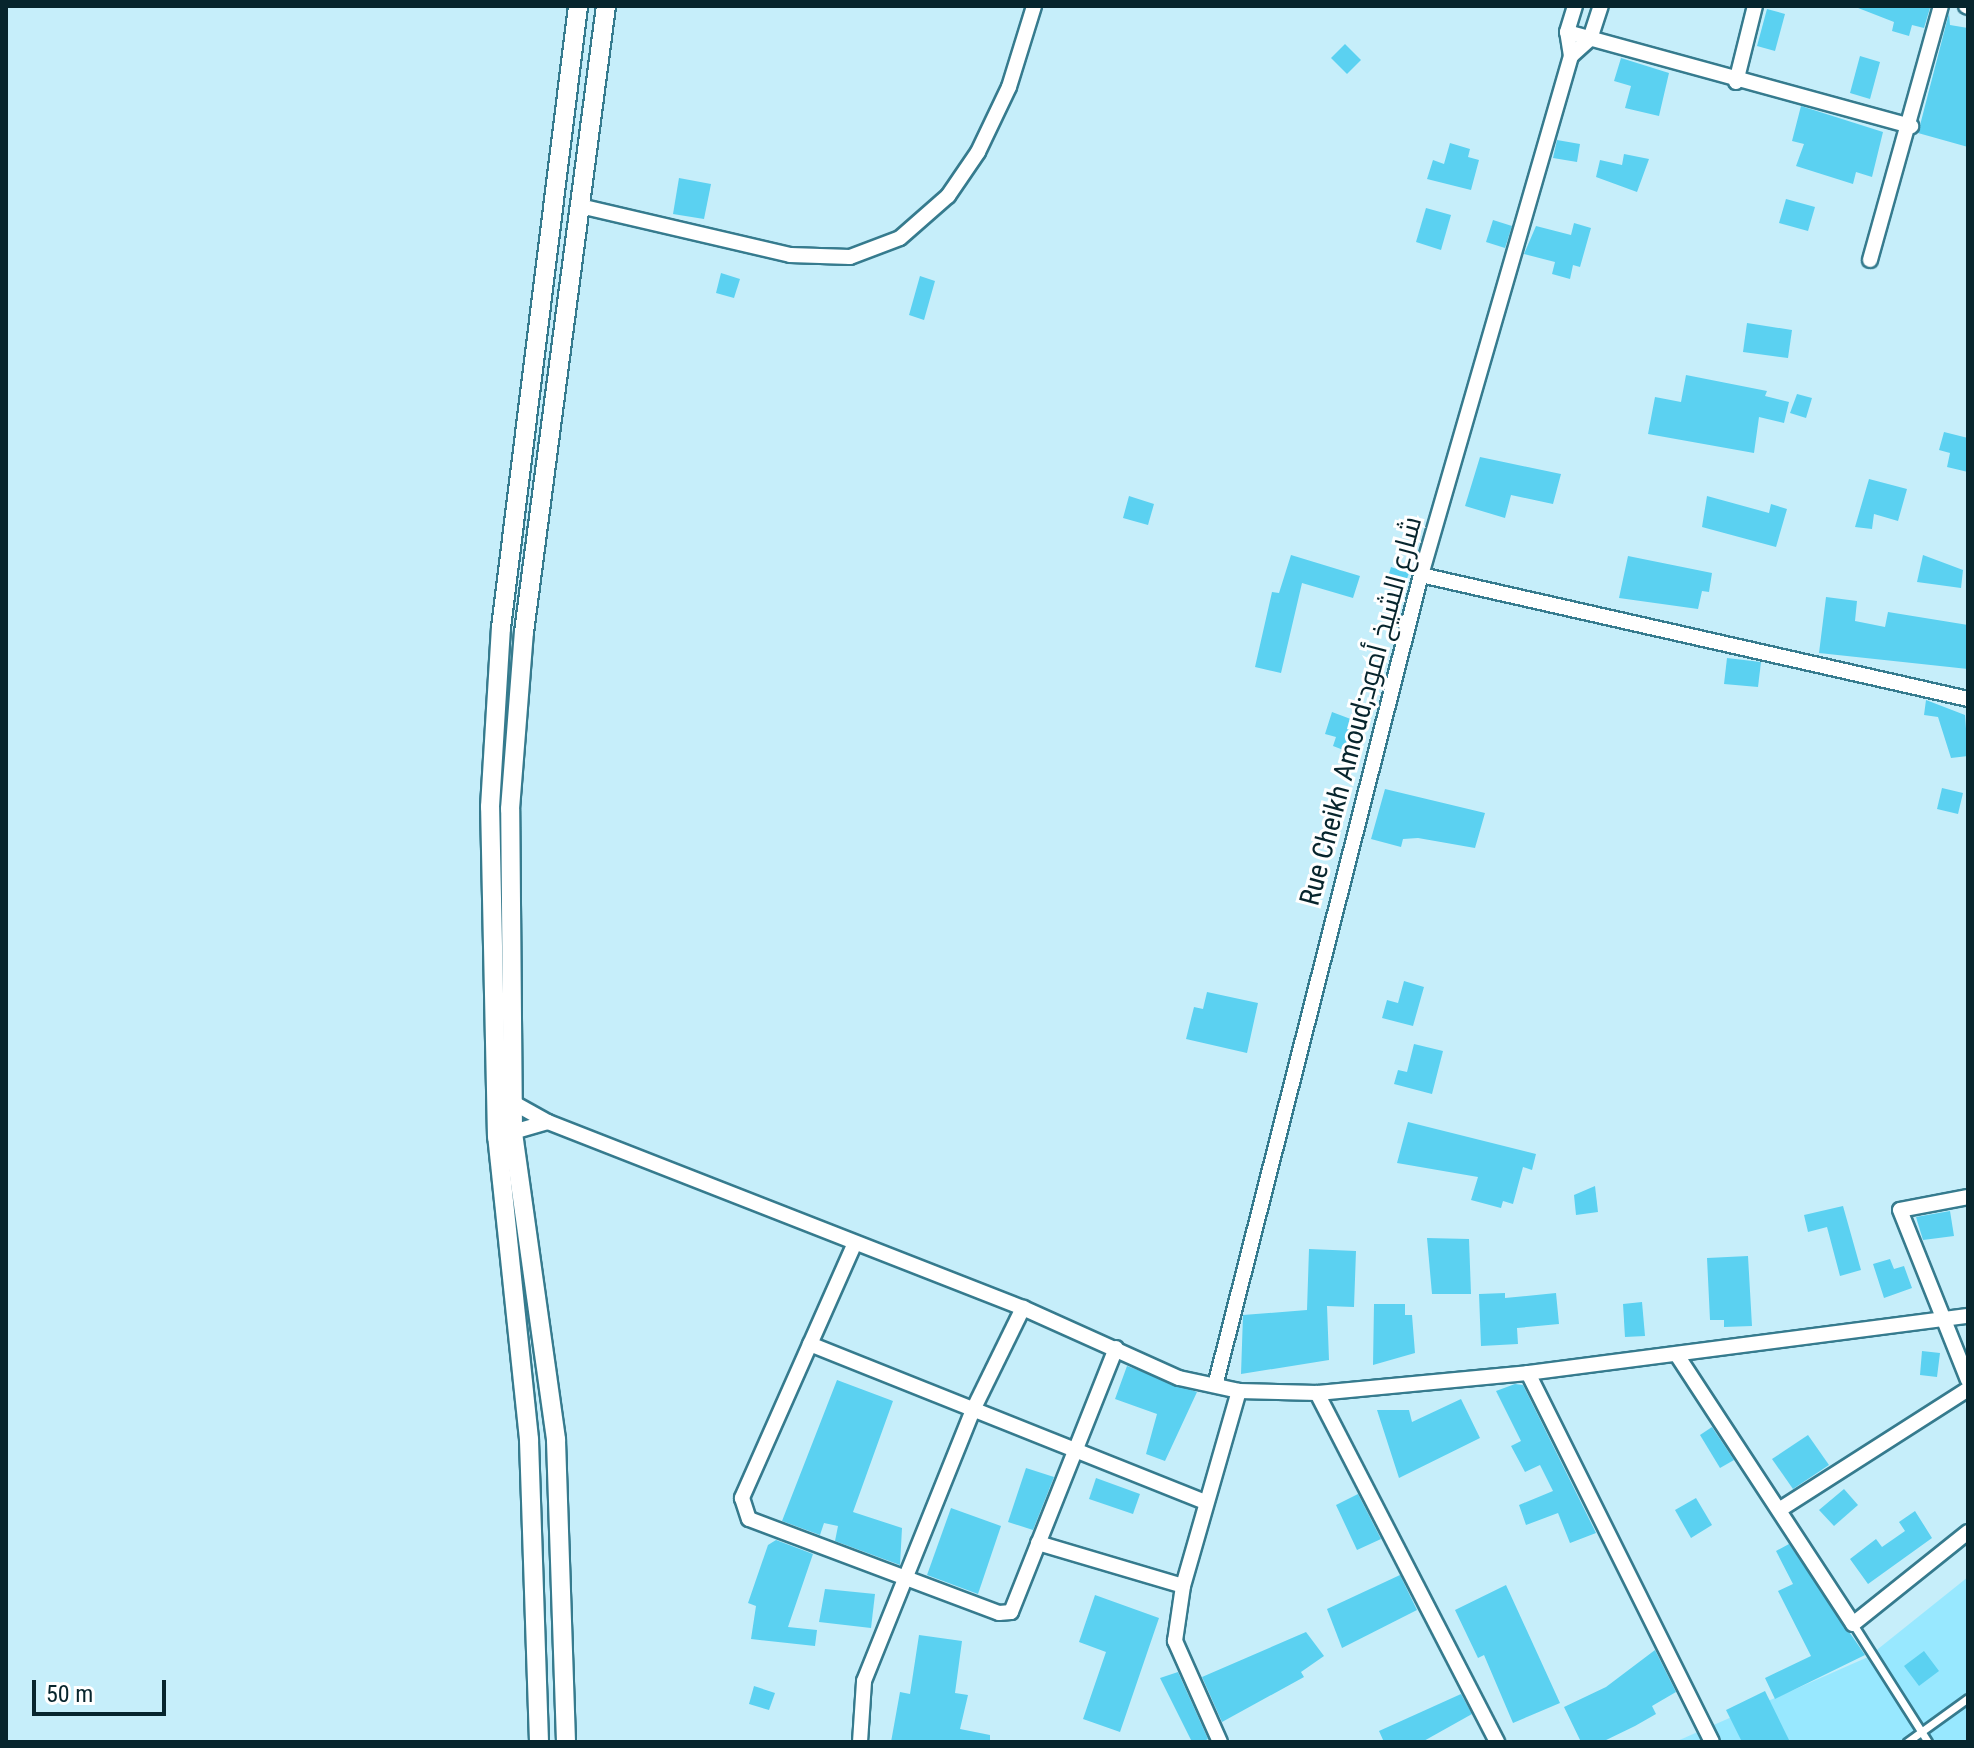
<!DOCTYPE html>
<meta charset="utf-8">
<style>
body{margin:0}
#map{position:relative;width:1974px;height:1748px;overflow:hidden;background:#c6eefa;font-family:"Roboto Condensed",Cairo,sans-serif}
div>[style]{position:absolute}
[style*='--x']{left:calc(var(--x)*1px);top:calc(var(--y)*1px);width:calc(var(--w)*1px);rotate:calc(var(--a)*1deg)}
.built>*{inset:0;background:#98e8ff}
.building>*{inset:0;background:#5bd1f1}
.roads{filter:drop-shadow(2px 0 #367b8e) drop-shadow(-2px 0 #367b8e) drop-shadow(0 2px #367b8e) drop-shadow(0 -2px #367b8e)}
.service>*{height:7px;margin:-3.5px;padding:0 3.5px;transform-origin:3.5px;border-radius:3.5px;background:#fff}
.minor>*{height:14px;margin:-7px;padding:0 7px;transform-origin:7px;border-radius:7px;background:#fff}
.tertiary>*{height:18px;margin:-9px;padding:0 9px;transform-origin:9px;border-radius:9px;background:#fff}
span{translate:-50% -50%;white-space:nowrap;text-align:center;line-height:1.15;-webkit-text-stroke:6px #fff;paint-order:stroke}
.street-label{font-size:28px;color:#07252d}
.frame{position:absolute;inset:0;border:8px solid #07252d;pointer-events:none}
.scale{position:absolute;left:32px;top:1680px;width:134px;height:36px;box-sizing:border-box;border:4px solid #07252d;border-top:0;padding-left:10px;font-size:24px;line-height:28px;white-space:nowrap;color:#07252d;-webkit-text-stroke:6px #fff;paint-order:stroke}
</style>
<div id="map">
<div class="built">
<div style="clip-path:polygon(1968px 1577px,1968px 1742px,1675px 1742px,1868px 1657px)"></div>
</div>
<div class="building">
<div style="clip-path:polygon(1853px 6px,1924px 6px,1930px 8px,1924px 28px,1912px 25px,1909px 36px,1892px 31px,1894px 22px)"></div>
<div style="clip-path:polygon(1767px 9px,1785px 14px,1775px 51px,1757px 46px)"></div>
<div style="clip-path:polygon(1949px 13px,1950px 25px,1968px 28px,1968px 147px,1918px 133px)"></div>
<div style="clip-path:polygon(1345px 44px,1361px 60px,1347px 74px,1331px 58px)"></div>
<div style="clip-path:polygon(1860px 56px,1880px 62px,1870px 99px,1850px 93px)"></div>
<div style="clip-path:polygon(1621px 58px,1669px 73px,1659px 116px,1625px 108px,1631px 86px,1614px 81px)"></div>
<div style="clip-path:polygon(1801px 106px,1883px 132px,1872px 177px,1856px 172px,1853px 184px,1796px 166px,1804px 144px,1792px 141px)"></div>
<div style="clip-path:polygon(1557px 140px,1580px 144px,1577px 162px,1553px 158px)"></div>
<div style="clip-path:polygon(1450px 143px,1470px 149px,1468px 157px,1479px 160px,1471px 190px,1427px 179px,1433px 160px,1444px 164px)"></div>
<div style="clip-path:polygon(1624px 154px,1649px 159px,1637px 192px,1596px 177px,1600px 160px,1622px 165px)"></div>
<div style="clip-path:polygon(679px 178px,711px 184px,704px 219px,673px 214px)"></div>
<div style="clip-path:polygon(1786px 199px,1815px 207px,1808px 231px,1779px 223px)"></div>
<div style="clip-path:polygon(1426px 208px,1451px 215px,1441px 250px,1416px 242px)"></div>
<div style="clip-path:polygon(1493px 220px,1512px 226px,1505px 248px,1486px 242px)"></div>
<div style="clip-path:polygon(1574px 223px,1591px 228px,1580px 267px,1573px 265px,1570px 279px,1552px 274px,1555px 262px,1524px 254px,1536px 226px,1571px 235px)"></div>
<div style="clip-path:polygon(721px 273px,740px 279px,734px 298px,716px 293px)"></div>
<div style="clip-path:polygon(920px 276px,935px 281px,924px 320px,909px 315px)"></div>
<div style="clip-path:polygon(1747px 323px,1792px 330px,1788px 358px,1743px 352px)"></div>
<div style="clip-path:polygon(1686px 375px,1767px 391px,1765px 396px,1789px 402px,1784px 423px,1759px 417px,1754px 453px,1648px 434px,1655px 397px,1681px 402px)"></div>
<div style="clip-path:polygon(1797px 394px,1812px 398px,1806px 418px,1790px 413px)"></div>
<div style="clip-path:polygon(1944px 432px,1968px 438px,1968px 472px,1947px 467px,1950px 453px,1939px 450px)"></div>
<div style="clip-path:polygon(1480px 457px,1561px 474px,1553px 504px,1511px 495px,1505px 518px,1465px 506px)"></div>
<div style="clip-path:polygon(1869px 479px,1907px 489px,1898px 521px,1874px 514px,1872px 529px,1855px 527px)"></div>
<div style="clip-path:polygon(1129px 496px,1154px 504px,1148px 525px,1123px 518px)"></div>
<div style="clip-path:polygon(1707px 496px,1769px 513px,1771px 504px,1787px 509px,1776px 547px,1702px 527px)"></div>
<div style="clip-path:polygon(1291px 555px,1360px 576px,1353px 598px,1302px 583px,1281px 673px,1255px 667px,1272px 592px,1279px 593px)"></div>
<div style="clip-path:polygon(1923px 555px,1963px 570px,1961px 588px,1917px 582px)"></div>
<div style="clip-path:polygon(1628px 556px,1712px 573px,1709px 592px,1702px 591px,1698px 609px,1619px 598px)"></div>
<div style="clip-path:polygon(1391px 567px,1409px 573px,1403px 590px,1386px 584px)"></div>
<div style="clip-path:polygon(1826px 597px,1857px 601px,1855px 621px,1885px 627px,1888px 612px,1968px 625px,1968px 669px,1819px 653px)"></div>
<div style="clip-path:polygon(1727px 658px,1761px 662px,1758px 687px,1724px 684px)"></div>
<div style="clip-path:polygon(1926px 700px,1965px 715px,1968px 756px,1951px 758px,1938px 717px,1924px 715px)"></div>
<div style="clip-path:polygon(1332px 712px,1356px 721px,1346px 751px,1333px 746px,1336px 737px,1325px 734px)"></div>
<div style="clip-path:polygon(1942px 788px,1963px 793px,1958px 814px,1937px 809px)"></div>
<div style="clip-path:polygon(1385px 789px,1485px 813px,1475px 848px,1418px 838px,1403px 839px,1401px 847px,1371px 839px)"></div>
<div style="clip-path:polygon(1404px 981px,1424px 987px,1413px 1026px,1382px 1018px,1387px 1000px,1398px 1003px)"></div>
<div style="clip-path:polygon(1207px 992px,1258px 1003px,1247px 1053px,1186px 1039px,1194px 1007px,1203px 1009px)"></div>
<div style="clip-path:polygon(1414px 1044px,1443px 1051px,1432px 1094px,1394px 1084px,1398px 1070px,1407px 1072px)"></div>
<div style="clip-path:polygon(1408px 1122px,1536px 1154px,1532px 1170px,1523px 1167px,1513px 1204px,1503px 1201px,1501px 1208px,1471px 1200px,1478px 1177px,1397px 1163px)"></div>
<div style="clip-path:polygon(1595px 1186px,1598px 1212px,1576px 1215px,1574px 1195px)"></div>
<div style="clip-path:polygon(1843px 1206px,1861px 1270px,1840px 1276px,1827px 1227px,1808px 1232px,1804px 1215px)"></div>
<div style="clip-path:polygon(1950px 1211px,1954px 1236px,1923px 1240px,1916px 1217px)"></div>
<div style="clip-path:polygon(1427px 1238px,1469px 1239px,1471px 1294px,1432px 1294px)"></div>
<div style="clip-path:polygon(1309px 1249px,1356px 1251px,1354px 1307px,1327px 1306px,1329px 1360px,1241px 1374px,1243px 1315px,1307px 1310px)"></div>
<div style="clip-path:polygon(1748px 1256px,1752px 1326px,1724px 1327px,1724px 1320px,1710px 1320px,1707px 1258px)"></div>
<div style="clip-path:polygon(1890px 1259px,1894px 1269px,1904px 1266px,1912px 1288px,1884px 1298px,1873px 1264px)"></div>
<div style="clip-path:polygon(1505px 1293px,1505px 1298px,1556px 1293px,1559px 1324px,1517px 1328px,1518px 1344px,1481px 1346px,1479px 1294px)"></div>
<div style="clip-path:polygon(1642px 1302px,1645px 1336px,1625px 1337px,1623px 1304px)"></div>
<div style="clip-path:polygon(1374px 1304px,1405px 1304px,1405px 1315px,1412px 1315px,1415px 1353px,1373px 1365px)"></div>
<div style="clip-path:polygon(1922px 1351px,1940px 1353px,1937px 1377px,1920px 1375px)"></div>
<div style="clip-path:polygon(1127px 1366px,1197px 1392px,1165px 1461px,1146px 1454px,1157px 1414px,1115px 1399px)"></div>
<div style="clip-path:polygon(837px 1380px,893px 1401px,853px 1512px,902px 1528px,900px 1565px,835px 1541px,838px 1526px,824px 1523px,820px 1535px,782px 1521px)"></div>
<div style="clip-path:polygon(1515px 1384px,1523px 1385px,1596px 1533px,1570px 1543px,1558px 1513px,1526px 1525px,1519px 1505px,1553px 1491px,1540px 1465px,1525px 1472px,1511px 1446px,1521px 1441px,1496px 1391px)"></div>
<div style="clip-path:polygon(1461px 1399px,1480px 1438px,1399px 1478px,1377px 1410px,1409px 1410px,1412px 1422px)"></div>
<div style="clip-path:polygon(1712px 1427px,1734px 1460px,1720px 1468px,1700px 1435px)"></div>
<div style="clip-path:polygon(1808px 1435px,1829px 1465px,1793px 1489px,1772px 1459px)"></div>
<div style="clip-path:polygon(1026px 1468px,1054px 1477px,1033px 1530px,1008px 1522px)"></div>
<div style="clip-path:polygon(1096px 1478px,1140px 1494px,1133px 1514px,1089px 1499px)"></div>
<div style="clip-path:polygon(1844px 1489px,1858px 1505px,1834px 1526px,1819px 1510px)"></div>
<div style="clip-path:polygon(1358px 1494px,1381px 1539px,1357px 1550px,1336px 1505px)"></div>
<div style="clip-path:polygon(1696px 1498px,1712px 1525px,1691px 1538px,1675px 1510px)"></div>
<div style="clip-path:polygon(951px 1508px,1001px 1526px,978px 1594px,927px 1575px)"></div>
<div style="clip-path:polygon(1915px 1511px,1932px 1538px,1868px 1584px,1850px 1559px,1876px 1539px,1882px 1547px,1905px 1531px,1899px 1522px)"></div>
<div style="clip-path:polygon(776px 1540px,813px 1554px,788px 1627px,817px 1630px,815px 1646px,751px 1639px,756px 1606px,748px 1603px,768px 1545px)"></div>
<div style="clip-path:polygon(1789px 1544px,1865px 1655px,1775px 1699px,1765px 1678px,1811px 1656px,1778px 1591px,1793px 1584px,1776px 1551px)"></div>
<div style="clip-path:polygon(1400px 1575px,1417px 1610px,1342px 1648px,1327px 1609px)"></div>
<div style="clip-path:polygon(1506px 1585px,1560px 1703px,1513px 1723px,1484px 1655px,1478px 1658px,1455px 1610px)"></div>
<div style="clip-path:polygon(825px 1589px,875px 1594px,871px 1628px,819px 1622px)"></div>
<div style="clip-path:polygon(1095px 1595px,1159px 1618px,1120px 1732px,1083px 1719px,1106px 1652px,1079px 1642px)"></div>
<div style="clip-path:polygon(1306px 1632px,1324px 1656px,1301px 1672px,1304px 1677px,1222px 1722px,1202px 1677px)"></div>
<div style="clip-path:polygon(919px 1635px,962px 1641px,955px 1693px,968px 1695px,960px 1729px,990px 1735px,990px 1742px,891px 1742px,900px 1692px,910px 1694px)"></div>
<div style="clip-path:polygon(1655px 1650px,1676px 1692px,1652px 1706px,1656px 1714px,1635px 1726px,1602px 1742px,1581px 1742px,1564px 1707px,1606px 1687px)"></div>
<div style="clip-path:polygon(1924px 1651px,1939px 1671px,1919px 1686px,1904px 1666px)"></div>
<div style="clip-path:polygon(1178px 1672px,1208px 1739px,1202px 1742px,1192px 1742px,1160px 1678px)"></div>
<div style="clip-path:polygon(754px 1686px,775px 1693px,769px 1710px,749px 1704px)"></div>
<div style="clip-path:polygon(1765px 1691px,1790px 1742px,1742px 1742px,1726px 1710px)"></div>
<div style="clip-path:polygon(1461px 1694px,1472px 1714px,1422px 1742px,1384px 1742px,1379px 1731px)"></div>
</div>
<div class="roads">
<div class="service">
<div style="--x:1853;--y:1624;--w:140;--a:57.6"></div>
<div style="--x:1907;--y:1742;--w:75;--a:-35.8"></div>
</div>
<div class="minor">
<div style="--x:1966;--y:6;--w:2;--a:27"></div>
<div style="--x:1567;--y:32;--w:357;--a:15.3"></div>
<div style="--x:1571;--y:56;--w:25;--a:-42"></div>
<div style="--x:1590;--y:39;--w:35;--a:-72"></div>
<div style="--x:1736;--y:82;--w:78;--a:-76"></div>
<div style="--x:580;--y:206;--w:216;--a:13.1"></div>
<div style="--x:790;--y:255;--w:60;--a:1.9"></div>
<div style="--x:850;--y:257;--w:53;--a:-20.8"></div>
<div style="--x:900;--y:238;--w:64;--a:-41.2"></div>
<div style="--x:948;--y:196;--w:53;--a:-55.7"></div>
<div style="--x:978;--y:152;--w:72;--a:-64.5"></div>
<div style="--x:1009;--y:87;--w:85;--a:-72.8"></div>
<div style="--x:1870;--y:260;--w:264;--a:-74.4"></div>
<div style="--x:1421;--y:575;--w:561;--a:12.77"></div>
<div style="--x:512;--y:1102;--w:41;--a:29.1"></div>
<div style="--x:548;--y:1122;--w:510;--a:21.38"></div>
<div style="--x:1023;--y:1308;--w:171;--a:24.2"></div>
<div style="--x:1179;--y:1378;--w:61;--a:12.2"></div>
<div style="--x:1239;--y:1391;--w:78;--a:1.5"></div>
<div style="--x:1317;--y:1393;--w:212;--a:-5.4"></div>
<div style="--x:1528;--y:1373;--w:444;--a:-7.4"></div>
<div style="--x:513;--y:1132;--w:36;--a:-16"></div>
<div style="--x:1968;--y:1197;--w:69;--a:169.2"></div>
<div style="--x:1900;--y:1210;--w:183;--a:68.2"></div>
<div style="--x:854;--y:1245;--w:277;--a:113.9"></div>
<div style="--x:742;--y:1498;--w:22;--a:72"></div>
<div style="--x:749;--y:1519;--w:267;--a:20.6"></div>
<div style="--x:999;--y:1613;--w:12;--a:-5"></div>
<div style="--x:1011;--y:1612;--w:284;--a:-68.3"></div>
<div style="--x:810;--y:1344;--w:426;--a:21.8"></div>
<div style="--x:1677;--y:1355;--w:321;--a:56.8"></div>
<div style="--x:1853;--y:1624;--w:147;--a:-38.7"></div>
<div style="--x:1528;--y:1373;--w:412;--a:63.5"></div>
<div style="--x:1216;--y:1382;--w:833;--a:-75.75"></div>
<div style="--x:1421;--y:575;--w:540;--a:-73.88"></div>
<div style="--x:1571;--y:56;--w:24;--a:-99"></div>
<div style="--x:1567;--y:32;--w:27;--a:-73"></div>
<div style="--x:1317;--y:1393;--w:393;--a:62.7"></div>
<div style="--x:1779;--y:1510;--w:224;--a:-32.6"></div>
<div style="--x:1038;--y:1543;--w:151;--a:16.5"></div>
<div style="--x:860;--y:1742;--w:61;--a:-86.2"></div>
<div style="--x:864;--y:1681;--w:292;--a:-68.1"></div>
<div style="--x:973;--y:1410;--w:114;--a:-63.9"></div>
<div style="--x:1220;--y:1742;--w:111;--a:-114"></div>
<div style="--x:1175;--y:1641;--w:56;--a:-81.7"></div>
<div style="--x:1183;--y:1586;--w:203;--a:-74"></div>
</div>
<div class="tertiary">
<div style="--x:539;--y:1742;--w:303;--a:-91.9"></div>
<div style="--x:529;--y:1439;--w:304;--a:-96"></div>
<div style="--x:497;--y:1137;--w:330;--a:-91.2"></div>
<div style="--x:490;--y:807;--w:179;--a:-86.5"></div>
<div style="--x:501;--y:628;--w:627;--a:-82.94"></div>
<div style="--x:566;--y:1742;--w:303;--a:-91.9"></div>
<div style="--x:556;--y:1439;--w:310;--a:-98"></div>
<div style="--x:513;--y:1132;--w:323;--a:-90.5"></div>
<div style="--x:510;--y:809;--w:178;--a:-85.5"></div>
<div style="--x:524;--y:632;--w:631;--a:-82.54"></div>
</div>
</div>
<div class="street-label">
<span style="left:1361px;top:711px;rotate:-75deg">Rue Cheikh Amoud;شارع الشيخ أمود</span>
</div>
<div class="frame"></div>
<div class="scale">50 m</div>
</div>
